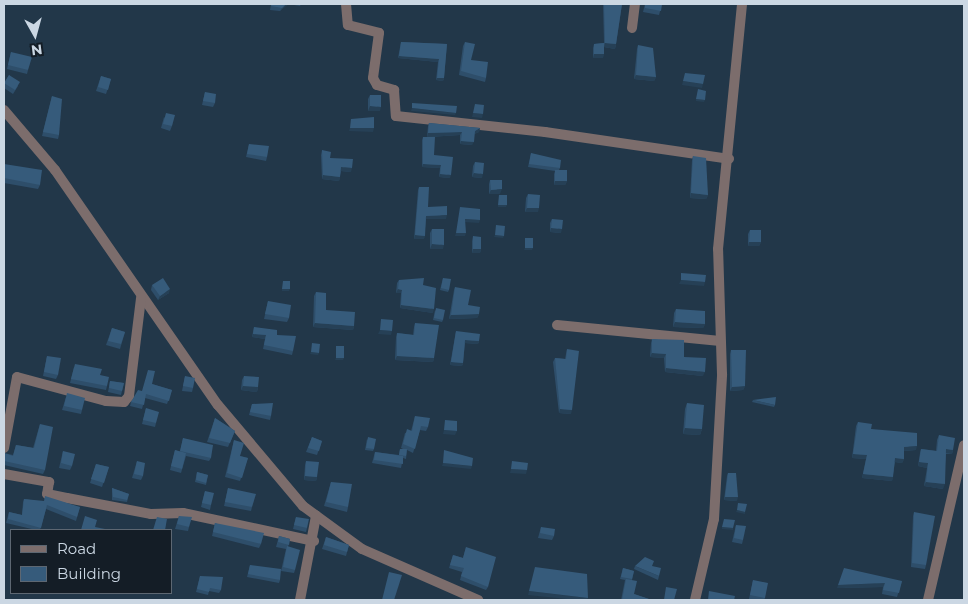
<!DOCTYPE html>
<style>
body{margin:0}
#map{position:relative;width:968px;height:604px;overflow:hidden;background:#223749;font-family:Montserrat,sans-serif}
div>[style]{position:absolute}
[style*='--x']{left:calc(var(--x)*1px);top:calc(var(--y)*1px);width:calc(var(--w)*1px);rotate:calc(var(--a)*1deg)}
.minor>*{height:10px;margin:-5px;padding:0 5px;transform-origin:5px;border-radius:5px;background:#7c6d6c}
.wall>*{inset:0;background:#2e4e6a}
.shaded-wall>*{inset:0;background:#264056}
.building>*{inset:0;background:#365b7b}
span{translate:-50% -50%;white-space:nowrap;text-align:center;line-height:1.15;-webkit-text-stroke:4px #141d26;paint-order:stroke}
.frame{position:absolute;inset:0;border:5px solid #cbd7e3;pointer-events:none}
.legend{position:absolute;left:10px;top:529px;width:162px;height:65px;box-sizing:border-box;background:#141d26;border:1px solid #5d6772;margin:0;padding:6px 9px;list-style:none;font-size:15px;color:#cbd7e3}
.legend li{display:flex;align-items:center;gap:10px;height:25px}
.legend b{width:25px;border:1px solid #5d6772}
.north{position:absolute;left:10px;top:10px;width:50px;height:50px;-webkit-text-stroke:4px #141d26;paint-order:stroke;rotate:173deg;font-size:14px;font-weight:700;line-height:20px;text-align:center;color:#cbd7e3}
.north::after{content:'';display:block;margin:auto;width:18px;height:22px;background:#cbd7e3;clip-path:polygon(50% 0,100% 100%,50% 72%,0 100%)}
</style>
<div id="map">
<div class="minor">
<div style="--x:346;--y:4;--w:21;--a:85"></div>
<div style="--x:348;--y:25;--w:32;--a:14"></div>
<div style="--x:379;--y:33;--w:45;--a:97.6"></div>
<div style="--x:373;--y:78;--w:8;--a:60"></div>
<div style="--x:377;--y:85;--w:18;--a:16"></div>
<div style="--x:394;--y:90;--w:26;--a:86"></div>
<div style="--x:396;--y:116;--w:150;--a:6.1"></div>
<div style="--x:545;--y:132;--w:186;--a:8.3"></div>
<div style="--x:632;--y:28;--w:24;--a:-83"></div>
<div style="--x:4;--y:110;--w:79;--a:49.6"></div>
<div style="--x:55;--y:170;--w:286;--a:55.3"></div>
<div style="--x:218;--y:405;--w:132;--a:49.9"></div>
<div style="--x:303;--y:506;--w:73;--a:36.1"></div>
<div style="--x:362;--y:549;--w:127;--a:23.7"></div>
<div style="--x:557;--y:325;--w:164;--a:5.6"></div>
<div style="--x:4;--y:448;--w:72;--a:-79.6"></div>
<div style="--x:17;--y:377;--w:92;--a:15.1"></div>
<div style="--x:106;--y:401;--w:18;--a:3"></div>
<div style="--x:124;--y:402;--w:8;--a:-50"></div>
<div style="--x:129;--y:396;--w:99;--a:-83"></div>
<div style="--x:4;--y:474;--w:46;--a:10.1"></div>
<div style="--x:49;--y:482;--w:12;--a:99"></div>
<div style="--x:47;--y:494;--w:20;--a:11"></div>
<div style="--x:67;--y:498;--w:86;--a:10.8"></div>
<div style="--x:151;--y:514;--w:32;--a:-2"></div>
<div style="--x:183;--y:513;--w:134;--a:12.1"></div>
<div style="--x:300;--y:600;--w:86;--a:-79.2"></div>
<div style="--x:695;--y:600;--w:83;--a:-76.8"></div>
<div style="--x:714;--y:519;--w:145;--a:-86.8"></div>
<div style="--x:722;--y:374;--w:125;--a:-91.8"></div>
<div style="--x:718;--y:249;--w:246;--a:-84.4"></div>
<div style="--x:928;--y:600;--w:159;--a:-76.9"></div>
</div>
<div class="wall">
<div style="clip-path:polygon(271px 4px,301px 4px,300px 6px,288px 4px,280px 11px,270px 10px)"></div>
<div style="clip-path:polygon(603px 4px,622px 4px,616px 44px,615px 49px,604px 47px,603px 58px,593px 58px,593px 48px,594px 44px,604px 43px)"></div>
<div style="clip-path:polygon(645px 4px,662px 4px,659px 15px,643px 12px)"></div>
<div style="clip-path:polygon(401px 42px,447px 44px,444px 78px,443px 81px,436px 80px,438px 62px,398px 58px)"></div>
<div style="clip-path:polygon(465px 42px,471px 60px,486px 78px,485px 82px,459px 75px,463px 46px)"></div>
<div style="clip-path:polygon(638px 45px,656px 77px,654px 81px,634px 79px,637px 49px)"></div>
<div style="clip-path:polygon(11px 52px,28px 70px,27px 74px,7px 69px)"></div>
<div style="clip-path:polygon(9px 75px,18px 86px,13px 94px,4px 88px,4px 84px)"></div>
<div style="clip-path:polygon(101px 76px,111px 79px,106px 94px,96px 91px)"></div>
<div style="clip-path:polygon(205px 92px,215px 103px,213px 107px,202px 105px)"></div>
<div style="clip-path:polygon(370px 95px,380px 111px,368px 111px,368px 99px)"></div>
<div style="clip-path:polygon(52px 96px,59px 135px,58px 139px,42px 136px)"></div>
<div style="clip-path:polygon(164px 117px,172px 126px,170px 131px,161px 128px)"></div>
<div style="clip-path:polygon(429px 123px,480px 128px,479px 132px,474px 134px,472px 145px,460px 144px,460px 135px,429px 137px,434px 155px,450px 178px,439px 177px,440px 168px,422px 167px,422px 140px,423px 137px,427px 137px,428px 126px)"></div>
<div style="clip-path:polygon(249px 144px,267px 157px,266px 161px,246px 157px)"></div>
<div style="clip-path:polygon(322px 150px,330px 158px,351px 172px,341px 171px,339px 181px,322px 179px,321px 155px)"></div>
<div style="clip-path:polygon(531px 153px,560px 168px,559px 170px,567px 181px,565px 185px,554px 185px,554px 174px,555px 171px,528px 167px)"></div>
<div style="clip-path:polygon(693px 156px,708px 195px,706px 199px,690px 198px,692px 160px)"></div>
<div style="clip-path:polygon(475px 162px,482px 178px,472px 177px,473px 166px)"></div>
<div style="clip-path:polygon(4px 164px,40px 185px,38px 189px,4px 183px)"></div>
<div style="clip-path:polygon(490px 180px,500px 194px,489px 194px,489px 184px)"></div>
<div style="clip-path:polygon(419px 187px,428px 207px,446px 219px,426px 219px,424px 239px,414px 239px,418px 190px)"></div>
<div style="clip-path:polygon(528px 194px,538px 212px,525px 212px,526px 198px)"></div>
<div style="clip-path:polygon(552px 219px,561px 233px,550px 232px,550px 223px)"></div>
<div style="clip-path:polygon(432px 229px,443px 249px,430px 249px,430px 233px)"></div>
<div style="clip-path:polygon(750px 230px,761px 242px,759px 246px,748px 246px,748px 234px)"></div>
<div style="clip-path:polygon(473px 236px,481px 249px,480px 253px,472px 253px,472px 241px)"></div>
<div style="clip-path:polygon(443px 278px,449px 290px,448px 292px,440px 290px)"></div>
<div style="clip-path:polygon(399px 280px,423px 285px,433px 313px,400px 308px,401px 293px,396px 293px,397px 283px)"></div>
<div style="clip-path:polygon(152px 285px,169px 293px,158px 300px,151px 290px)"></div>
<div style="clip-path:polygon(455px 287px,468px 305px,479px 314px,477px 318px,449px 319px,454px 290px)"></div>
<div style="clip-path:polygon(316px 292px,326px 310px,354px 326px,353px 330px,313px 327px,314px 296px)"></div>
<div style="clip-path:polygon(268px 301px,289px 318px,287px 322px,264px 319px)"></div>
<div style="clip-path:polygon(676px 309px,705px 324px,703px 328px,673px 327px,674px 313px)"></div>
<div style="clip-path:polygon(435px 310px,443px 320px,442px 322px,433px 320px)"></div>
<div style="clip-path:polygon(415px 323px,434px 358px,433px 362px,395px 360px,396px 337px,397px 333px,413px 335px,414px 327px)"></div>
<div style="clip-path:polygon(254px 327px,277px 335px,293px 351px,292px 355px,263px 349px,265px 339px,252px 337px)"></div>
<div style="clip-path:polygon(112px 328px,125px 332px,120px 349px,106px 345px)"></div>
<div style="clip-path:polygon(456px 331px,479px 341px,478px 344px,465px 343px,463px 363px,462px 366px,450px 365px)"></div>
<div style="clip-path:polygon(652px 339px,684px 357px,703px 376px,665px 372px,664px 358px,650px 357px,651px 343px)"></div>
<div style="clip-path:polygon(567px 349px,571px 414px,559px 413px,553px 362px,555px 358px,565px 359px)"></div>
<div style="clip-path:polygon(731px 350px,745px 386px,743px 390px,730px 391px,730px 354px)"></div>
<div style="clip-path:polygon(47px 356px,58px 375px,56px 379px,43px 376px)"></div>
<div style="clip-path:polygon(74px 367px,100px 375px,107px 386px,106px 390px,70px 383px)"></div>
<div style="clip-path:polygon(185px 376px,193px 388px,192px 392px,182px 391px)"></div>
<div style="clip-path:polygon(244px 376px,258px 387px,257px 392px,241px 390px,242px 380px)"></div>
<div style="clip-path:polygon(110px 381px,124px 383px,121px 395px,108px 392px)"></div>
<div style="clip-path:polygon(152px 384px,172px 390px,167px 404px,145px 398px,142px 409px,130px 406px,131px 402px,142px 391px)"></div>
<div style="clip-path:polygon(66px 397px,82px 410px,81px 414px,62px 410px)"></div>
<div style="clip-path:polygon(753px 400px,775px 405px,774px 407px,752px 402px)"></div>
<div style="clip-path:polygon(687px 403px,702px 429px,700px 435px,683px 434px,685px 409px)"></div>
<div style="clip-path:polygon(252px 404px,271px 416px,270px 420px,249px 415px)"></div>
<div style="clip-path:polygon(146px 408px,156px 423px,155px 427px,142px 424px)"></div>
<div style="clip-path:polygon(415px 416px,428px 427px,426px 431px,420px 430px,413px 453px,407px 450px,406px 459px,403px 458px,401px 468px,372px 463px,375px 452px,399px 455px,400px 449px,403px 449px,401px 448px,405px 433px,411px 431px)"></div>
<div style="clip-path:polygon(215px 418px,235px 431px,228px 447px,207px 442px)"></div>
<div style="clip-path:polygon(858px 422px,871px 429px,916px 450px,904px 451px,904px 459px,902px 463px,895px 462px,892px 481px,862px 478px,866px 459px,852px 458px,856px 426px)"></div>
<div style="clip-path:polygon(40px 424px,45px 470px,43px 474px,4px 465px,4px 453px,13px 455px,16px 445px,33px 448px)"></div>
<div style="clip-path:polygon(939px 435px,953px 450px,952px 454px,946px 454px,943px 489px,924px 486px,927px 468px,918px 466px,920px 453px,921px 449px,936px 451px,937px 440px)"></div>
<div style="clip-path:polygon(312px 437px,322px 441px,317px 455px,306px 452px)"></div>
<div style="clip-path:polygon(183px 438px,211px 458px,209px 461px,186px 456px,181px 473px,170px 470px,175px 450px,180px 452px)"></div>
<div style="clip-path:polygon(367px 439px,374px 449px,373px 451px,365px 450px)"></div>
<div style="clip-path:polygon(234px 440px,240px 456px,248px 458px,240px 481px,225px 477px)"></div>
<div style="clip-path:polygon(63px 451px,72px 466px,70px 470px,59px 468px)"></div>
<div style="clip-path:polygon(137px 461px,143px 476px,141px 480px,132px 478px)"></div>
<div style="clip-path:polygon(306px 461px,317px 477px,316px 481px,304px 480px,305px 465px)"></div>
<div style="clip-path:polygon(96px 464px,109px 467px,102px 487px,90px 483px)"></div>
<div style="clip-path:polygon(197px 472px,208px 475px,206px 485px,195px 482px)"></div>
<div style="clip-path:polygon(728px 473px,737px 501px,724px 500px,727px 476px)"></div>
<div style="clip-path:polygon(331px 482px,348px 507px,347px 512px,324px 506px)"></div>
<div style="clip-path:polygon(112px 488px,129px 494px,127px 502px,112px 500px)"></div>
<div style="clip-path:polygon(228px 488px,252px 507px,251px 511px,224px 506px)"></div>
<div style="clip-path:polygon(205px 491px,211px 505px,210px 510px,201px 507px)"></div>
<div style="clip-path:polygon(24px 499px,80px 507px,76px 521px,46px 509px,40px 530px,36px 530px,6px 523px,9px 512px,22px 515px,23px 502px)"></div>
<div style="clip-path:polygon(914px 512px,926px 565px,925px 569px,911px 567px,913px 516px)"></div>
<div style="clip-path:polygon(179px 516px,189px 527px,188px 531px,175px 529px)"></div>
<div style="clip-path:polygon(296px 517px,307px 528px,306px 532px,293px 529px)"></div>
<div style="clip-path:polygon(215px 523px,261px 544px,259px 548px,212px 536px)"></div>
<div style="clip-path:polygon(736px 525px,743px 540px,742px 544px,732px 542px)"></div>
<div style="clip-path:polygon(541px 527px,554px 536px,552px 540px,538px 538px)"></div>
<div style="clip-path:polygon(279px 536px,290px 539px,288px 547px,295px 570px,294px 573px,281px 571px,286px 549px,276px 547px)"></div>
<div style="clip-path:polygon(326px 537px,349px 545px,346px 556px,322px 549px)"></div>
<div style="clip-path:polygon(466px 547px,488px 587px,486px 590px,460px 580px,462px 572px,449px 568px,453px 555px,463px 558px)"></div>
<div style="clip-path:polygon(250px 565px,280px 580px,279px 583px,247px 577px)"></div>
<div style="clip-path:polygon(635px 566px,659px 576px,658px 580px,634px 569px)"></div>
<div style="clip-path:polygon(623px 568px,634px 571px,632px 580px,634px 594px,652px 600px,621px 600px,625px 580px,620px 579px)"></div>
<div style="clip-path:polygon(200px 576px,221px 590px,219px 593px,209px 591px,208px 595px,196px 592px)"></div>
<div style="clip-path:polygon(753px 580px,765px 598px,764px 600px,756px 600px,749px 599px)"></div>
<div style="clip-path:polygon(902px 581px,897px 597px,882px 594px,883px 587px,837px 588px)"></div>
</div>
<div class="shaded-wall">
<div style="clip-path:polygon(286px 4px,288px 4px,280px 11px,282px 8px)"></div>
<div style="clip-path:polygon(605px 43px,616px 44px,615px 49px,604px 47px)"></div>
<div style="clip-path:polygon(594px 54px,604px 54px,603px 58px,593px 58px)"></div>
<div style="clip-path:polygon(399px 56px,439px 59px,438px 62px,398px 58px)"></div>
<div style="clip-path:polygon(636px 75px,656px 77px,654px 81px,634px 79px)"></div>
<div style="clip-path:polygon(437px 78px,444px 78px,443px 81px,436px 80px)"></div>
<div style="clip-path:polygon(683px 81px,703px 84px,702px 88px,682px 85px)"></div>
<div style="clip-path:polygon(696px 99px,705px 100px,704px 102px,696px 101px)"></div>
<div style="clip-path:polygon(370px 106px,381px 107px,380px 111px,368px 111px)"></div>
<div style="clip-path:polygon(412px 108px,456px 113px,455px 115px,411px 111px)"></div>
<div style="clip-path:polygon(473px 113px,483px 114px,482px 118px,472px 117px)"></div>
<div style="clip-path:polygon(350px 128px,374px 128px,373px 132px,349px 131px)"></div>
<div style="clip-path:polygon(480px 128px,479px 132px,473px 135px,475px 131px)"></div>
<div style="clip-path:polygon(462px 132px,460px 135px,427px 137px,428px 133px)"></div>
<div style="clip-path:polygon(461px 141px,474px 142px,472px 145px,460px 144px)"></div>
<div style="clip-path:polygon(423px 164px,441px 165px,440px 168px,422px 167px)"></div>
<div style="clip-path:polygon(341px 167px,352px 168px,351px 172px,340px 171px)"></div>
<div style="clip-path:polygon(474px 173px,483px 174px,482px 178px,472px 177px)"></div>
<div style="clip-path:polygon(440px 174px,451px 175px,450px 178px,439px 177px)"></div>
<div style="clip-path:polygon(323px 175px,340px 177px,339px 181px,322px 179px)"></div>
<div style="clip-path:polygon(555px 181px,567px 181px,565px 185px,554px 185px)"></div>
<div style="clip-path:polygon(502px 189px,500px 194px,489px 194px,491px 190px)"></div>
<div style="clip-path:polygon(691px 193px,708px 195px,706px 199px,690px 198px)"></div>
<div style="clip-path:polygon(498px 205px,507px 205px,506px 207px,498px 207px)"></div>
<div style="clip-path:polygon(527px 208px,539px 208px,538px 212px,525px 212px)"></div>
<div style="clip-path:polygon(447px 215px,446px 219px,425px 219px,426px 216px)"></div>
<div style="clip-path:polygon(465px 219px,480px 220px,479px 223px,464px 222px)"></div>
<div style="clip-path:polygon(551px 228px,562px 229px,561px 233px,550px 232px)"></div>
<div style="clip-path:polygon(456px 233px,466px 233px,465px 236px,455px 236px)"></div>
<div style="clip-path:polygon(415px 235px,425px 236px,424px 239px,414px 239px)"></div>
<div style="clip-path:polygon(495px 235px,504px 236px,503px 238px,494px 237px)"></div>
<div style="clip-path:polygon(749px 242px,761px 242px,759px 246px,748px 246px)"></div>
<div style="clip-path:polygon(432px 244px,444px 245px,443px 249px,430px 249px)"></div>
<div style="clip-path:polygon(525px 248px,533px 248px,532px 250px,524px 250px)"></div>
<div style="clip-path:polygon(473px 249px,481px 249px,480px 253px,472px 253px)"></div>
<div style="clip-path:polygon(681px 280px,705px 282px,704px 286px,679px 284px)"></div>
<div style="clip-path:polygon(170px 289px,169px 293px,158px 300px,160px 296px)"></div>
<div style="clip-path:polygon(282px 289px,290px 289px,289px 291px,282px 291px)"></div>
<div style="clip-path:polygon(398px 289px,402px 290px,401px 293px,396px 293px)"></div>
<div style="clip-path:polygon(401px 305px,434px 309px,433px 313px,400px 308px)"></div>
<div style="clip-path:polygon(479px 314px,477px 318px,449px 319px,451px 315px)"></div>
<div style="clip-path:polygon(675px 322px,705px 324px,703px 328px,673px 327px)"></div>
<div style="clip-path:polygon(315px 323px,354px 326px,353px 330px,313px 327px)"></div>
<div style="clip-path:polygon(380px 330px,392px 331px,391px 335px,378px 334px)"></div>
<div style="clip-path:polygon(253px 334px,266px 335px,265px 339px,252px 337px)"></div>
<div style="clip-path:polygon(465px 340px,479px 341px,478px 344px,464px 343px)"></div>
<div style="clip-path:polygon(311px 352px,319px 353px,318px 355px,310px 354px)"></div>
<div style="clip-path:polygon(652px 353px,666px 354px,664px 358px,650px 357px)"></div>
<div style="clip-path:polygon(397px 356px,434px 358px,433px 362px,395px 360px)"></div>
<div style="clip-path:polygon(336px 358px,344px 358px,343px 360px,335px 360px)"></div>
<div style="clip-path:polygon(451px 362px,463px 363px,462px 366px,450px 365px)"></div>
<div style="clip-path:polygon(666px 368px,705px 372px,703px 376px,665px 372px)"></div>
<div style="clip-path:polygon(243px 386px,258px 387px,257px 392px,241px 390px)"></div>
<div style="clip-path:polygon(745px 386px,743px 390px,730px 391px,732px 387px)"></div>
<div style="clip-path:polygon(560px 409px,572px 410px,571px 414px,559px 413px)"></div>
<div style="clip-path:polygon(685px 428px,702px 429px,700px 435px,683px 434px)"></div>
<div style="clip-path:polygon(444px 430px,457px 431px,455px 435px,443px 434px)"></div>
<div style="clip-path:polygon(917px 446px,916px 450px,903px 451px,904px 447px)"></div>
<div style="clip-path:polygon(946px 449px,953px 450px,952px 454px,945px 453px)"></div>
<div style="clip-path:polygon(853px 454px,867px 455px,866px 459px,852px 458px)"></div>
<div style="clip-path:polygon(895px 458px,904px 459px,902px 463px,894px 462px)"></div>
<div style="clip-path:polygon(919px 462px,928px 463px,927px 468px,918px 466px)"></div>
<div style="clip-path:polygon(443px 463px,472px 466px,471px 469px,442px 466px)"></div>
<div style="clip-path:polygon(511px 469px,527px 470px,526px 474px,510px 473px)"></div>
<div style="clip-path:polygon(863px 474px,893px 477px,892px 481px,862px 478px)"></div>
<div style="clip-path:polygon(305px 476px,317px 477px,316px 481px,304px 480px)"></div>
<div style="clip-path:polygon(926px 482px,945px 484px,943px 489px,924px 486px)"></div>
<div style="clip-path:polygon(725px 497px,738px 497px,737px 501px,724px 500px)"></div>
<div style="clip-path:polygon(737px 510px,745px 512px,745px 514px,736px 512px)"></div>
<div style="clip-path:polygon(722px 527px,733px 528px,733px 530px,722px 529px)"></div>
<div style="clip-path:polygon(885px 583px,883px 587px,837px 588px,838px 585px)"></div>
<div style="clip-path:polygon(529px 591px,588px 598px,587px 600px,576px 600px,528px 595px)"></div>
</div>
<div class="building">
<div style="clip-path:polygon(272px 4px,286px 4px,282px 8px,271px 6px)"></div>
<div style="clip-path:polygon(604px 4px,622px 4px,616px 44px,605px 43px)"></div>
<div style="clip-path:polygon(645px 4px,662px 4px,661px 11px,645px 8px)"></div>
<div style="clip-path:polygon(401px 42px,447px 44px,444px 78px,437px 78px,439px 59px,399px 56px)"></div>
<div style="clip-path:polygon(465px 42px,475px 44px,471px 60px,488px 62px,486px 78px,461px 71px)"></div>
<div style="clip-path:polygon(604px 43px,604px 54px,594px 54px,594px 44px)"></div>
<div style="clip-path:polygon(638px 45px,653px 48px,656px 77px,636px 75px)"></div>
<div style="clip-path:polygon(11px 52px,32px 57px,28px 70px,8px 65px)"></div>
<div style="clip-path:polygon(685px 73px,705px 75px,703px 84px,683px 81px)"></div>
<div style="clip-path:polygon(9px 75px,20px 82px,15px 90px,4px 83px)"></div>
<div style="clip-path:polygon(101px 76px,111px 79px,108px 90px,98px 87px)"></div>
<div style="clip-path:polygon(698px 89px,706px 91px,705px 100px,696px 99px)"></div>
<div style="clip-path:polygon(205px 92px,216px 94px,215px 103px,203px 101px)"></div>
<div style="clip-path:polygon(370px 95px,381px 95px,381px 107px,370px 106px)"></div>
<div style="clip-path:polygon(52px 96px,62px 99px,59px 135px,43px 132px)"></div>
<div style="clip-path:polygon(412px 103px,457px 106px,456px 113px,412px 108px)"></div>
<div style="clip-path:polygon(475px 104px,484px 105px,483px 114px,473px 113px)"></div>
<div style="clip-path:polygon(166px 113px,175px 115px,172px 126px,163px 124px)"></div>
<div style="clip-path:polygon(374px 117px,374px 128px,350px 128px,351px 119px)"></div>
<div style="clip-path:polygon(429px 123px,480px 128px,475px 131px,474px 142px,461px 141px,462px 132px,428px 133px)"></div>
<div style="clip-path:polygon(423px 137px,435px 137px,434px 155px,453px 157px,451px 175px,440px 174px,441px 165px,423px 164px)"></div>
<div style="clip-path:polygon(249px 144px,269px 146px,267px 157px,247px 154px)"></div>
<div style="clip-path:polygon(322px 150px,331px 152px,330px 158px,353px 159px,352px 168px,341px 167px,340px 177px,323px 175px)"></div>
<div style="clip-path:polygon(531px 153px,561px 160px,560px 168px,529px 164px)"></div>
<div style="clip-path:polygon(693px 156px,706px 158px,708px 195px,691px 193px)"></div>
<div style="clip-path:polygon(475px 162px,484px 163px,483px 174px,474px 173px)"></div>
<div style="clip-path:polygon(4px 164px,42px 170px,40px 185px,4px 178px)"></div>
<div style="clip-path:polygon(555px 170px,567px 170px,567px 181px,555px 181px)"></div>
<div style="clip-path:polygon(490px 180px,502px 180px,502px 189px,491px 190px)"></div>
<div style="clip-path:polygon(419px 187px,429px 187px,428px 207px,447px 206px,447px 215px,426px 216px,425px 236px,415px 235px)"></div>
<div style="clip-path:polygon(528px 194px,540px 195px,539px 208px,527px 208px)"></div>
<div style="clip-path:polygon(499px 195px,507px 195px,507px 205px,498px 205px)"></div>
<div style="clip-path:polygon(460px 207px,480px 209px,480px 220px,465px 219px,466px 233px,456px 233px)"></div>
<div style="clip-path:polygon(552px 219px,563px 220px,562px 229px,551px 228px)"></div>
<div style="clip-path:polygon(496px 225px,505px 226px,504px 236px,495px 235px)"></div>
<div style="clip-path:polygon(432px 229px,444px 229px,444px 245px,432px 244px)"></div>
<div style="clip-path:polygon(750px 230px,761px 230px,761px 242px,749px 242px)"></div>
<div style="clip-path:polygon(473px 236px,481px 237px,481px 249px,473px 249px)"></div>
<div style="clip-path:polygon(525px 238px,533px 238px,533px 248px,525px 248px)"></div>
<div style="clip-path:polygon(681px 273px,706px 275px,705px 282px,681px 280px)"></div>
<div style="clip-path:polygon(163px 278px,170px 289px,160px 296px,152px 285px)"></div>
<div style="clip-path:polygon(424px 278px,423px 285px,436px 288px,434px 309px,401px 305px,402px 290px,398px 289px,399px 280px)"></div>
<div style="clip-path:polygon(443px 278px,451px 279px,449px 290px,441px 288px)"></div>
<div style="clip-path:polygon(283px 281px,290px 281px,290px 289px,282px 289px)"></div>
<div style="clip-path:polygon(455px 287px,471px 290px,468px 305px,480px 307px,479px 314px,451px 315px)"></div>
<div style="clip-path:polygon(316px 292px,326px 293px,326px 310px,355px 312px,354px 326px,315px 323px)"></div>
<div style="clip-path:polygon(268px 301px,291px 305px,289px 318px,265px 314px)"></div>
<div style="clip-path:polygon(436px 308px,445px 310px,443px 320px,434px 318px)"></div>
<div style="clip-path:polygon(676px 309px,705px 311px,705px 324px,675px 322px)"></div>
<div style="clip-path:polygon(381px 319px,393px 320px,392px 331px,380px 330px)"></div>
<div style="clip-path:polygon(415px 323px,439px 325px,434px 358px,397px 356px,397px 333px,414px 335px)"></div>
<div style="clip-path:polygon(254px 327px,277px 330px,277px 335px,296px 336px,293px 351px,264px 345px,266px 335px,253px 334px)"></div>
<div style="clip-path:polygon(112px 328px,125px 332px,121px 344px,108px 341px)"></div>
<div style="clip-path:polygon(456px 331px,480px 334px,479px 341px,465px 340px,463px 363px,451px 362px)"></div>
<div style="clip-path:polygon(652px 339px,684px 340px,684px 357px,706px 358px,705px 372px,666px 368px,666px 354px,652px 353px)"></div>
<div style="clip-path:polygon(312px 343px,320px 344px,319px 353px,311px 352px)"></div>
<div style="clip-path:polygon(336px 346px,344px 346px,344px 358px,336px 358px)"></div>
<div style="clip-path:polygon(567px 349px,579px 351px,572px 410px,560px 409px,555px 358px,566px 359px)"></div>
<div style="clip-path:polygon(731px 350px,746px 350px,745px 386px,732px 387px)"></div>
<div style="clip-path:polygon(47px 356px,61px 358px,58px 375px,44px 372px)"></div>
<div style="clip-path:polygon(75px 364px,102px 369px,100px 375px,109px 377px,107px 386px,71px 379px)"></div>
<div style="clip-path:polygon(148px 370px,155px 371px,152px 384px,172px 390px,169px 401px,146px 394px,144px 405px,131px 402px,138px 390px,142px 391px)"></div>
<div style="clip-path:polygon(185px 376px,195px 378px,193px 388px,183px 386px)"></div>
<div style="clip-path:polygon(244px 376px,259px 377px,258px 387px,243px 386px)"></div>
<div style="clip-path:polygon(110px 381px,124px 383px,122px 391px,109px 388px)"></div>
<div style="clip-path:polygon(67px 393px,85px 398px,82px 410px,64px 406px)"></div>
<div style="clip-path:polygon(776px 397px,775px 405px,753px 400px)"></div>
<div style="clip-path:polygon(273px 403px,271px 416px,250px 412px,252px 404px)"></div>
<div style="clip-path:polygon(687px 403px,704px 405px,702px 429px,685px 428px)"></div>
<div style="clip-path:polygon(146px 408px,159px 412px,156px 423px,143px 420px)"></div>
<div style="clip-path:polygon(415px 416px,430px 418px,428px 427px,421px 426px,415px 449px,403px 444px,407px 429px,412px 431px)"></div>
<div style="clip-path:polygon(215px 418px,235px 431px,230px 443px,209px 438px)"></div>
<div style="clip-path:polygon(445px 420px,457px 421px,457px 431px,444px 430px)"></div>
<div style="clip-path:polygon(858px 422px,872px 424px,871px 429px,917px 433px,917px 446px,904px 447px,904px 459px,895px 458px,893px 477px,863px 474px,867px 455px,853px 454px)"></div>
<div style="clip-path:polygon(40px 424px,53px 427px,45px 470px,4px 461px,4px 453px,13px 456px,16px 445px,34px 448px)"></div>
<div style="clip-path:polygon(939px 435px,955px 438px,953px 450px,946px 449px,945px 484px,926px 482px,928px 463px,919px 462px,921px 449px,937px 451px)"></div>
<div style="clip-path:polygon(312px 437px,322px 441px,319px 451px,308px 448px)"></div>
<div style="clip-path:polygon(368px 437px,376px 439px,374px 449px,366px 448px)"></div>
<div style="clip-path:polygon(183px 438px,213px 445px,211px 458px,180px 451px)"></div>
<div style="clip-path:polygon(234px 440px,244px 443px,240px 456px,248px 458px,242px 478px,227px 473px)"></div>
<div style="clip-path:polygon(400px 449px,407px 449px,406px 456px,399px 455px)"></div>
<div style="clip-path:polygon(175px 450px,186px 453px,182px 469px,171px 466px)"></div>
<div style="clip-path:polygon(444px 450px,473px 458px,472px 466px,443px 463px)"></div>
<div style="clip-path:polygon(63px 451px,75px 454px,72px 466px,61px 463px)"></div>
<div style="clip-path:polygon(375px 452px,403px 456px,403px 464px,374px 460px)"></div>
<div style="clip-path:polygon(137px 461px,145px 463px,143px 476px,134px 474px)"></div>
<div style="clip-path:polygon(306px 461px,319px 462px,317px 477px,305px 476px)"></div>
<div style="clip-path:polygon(512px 461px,528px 463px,527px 470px,511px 469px)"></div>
<div style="clip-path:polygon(96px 464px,109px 467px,104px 483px,91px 479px)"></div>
<div style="clip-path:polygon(197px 472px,208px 475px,206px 483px,196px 480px)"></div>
<div style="clip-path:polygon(728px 473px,736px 473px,738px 497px,725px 497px)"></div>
<div style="clip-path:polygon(331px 482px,352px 484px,348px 507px,326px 502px)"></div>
<div style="clip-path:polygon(112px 488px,129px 494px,127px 500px,113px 497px)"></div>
<div style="clip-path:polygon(228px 488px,256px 494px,252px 507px,225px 502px)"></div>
<div style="clip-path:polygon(205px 491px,214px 493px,211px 505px,202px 503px)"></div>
<div style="clip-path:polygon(45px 496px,80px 507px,77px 517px,47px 505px,41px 528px,8px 519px,9px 512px,22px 515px,24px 499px,44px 501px)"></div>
<div style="clip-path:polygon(738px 503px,747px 504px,745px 512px,737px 510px)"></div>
<div style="clip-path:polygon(914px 512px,935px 516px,926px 565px,912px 563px)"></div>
<div style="clip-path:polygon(85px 516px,97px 520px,95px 527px,110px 530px,81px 530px)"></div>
<div style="clip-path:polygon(179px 516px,192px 517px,189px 527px,177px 524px)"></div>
<div style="clip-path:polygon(157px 517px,167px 519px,165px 530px,153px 530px)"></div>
<div style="clip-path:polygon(296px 517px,309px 519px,307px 528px,294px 525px)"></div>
<div style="clip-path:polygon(724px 519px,735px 520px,733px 528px,722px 527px)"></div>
<div style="clip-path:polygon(215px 523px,264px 533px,261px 544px,213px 532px)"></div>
<div style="clip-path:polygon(736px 525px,746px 526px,743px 540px,734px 538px)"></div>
<div style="clip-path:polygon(541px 527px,555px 529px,554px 536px,540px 533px)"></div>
<div style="clip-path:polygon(279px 536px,290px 539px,289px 545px,278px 542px)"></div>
<div style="clip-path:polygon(326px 537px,349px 545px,347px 552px,324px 545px)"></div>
<div style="clip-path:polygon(287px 546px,300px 550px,295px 570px,283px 567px)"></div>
<div style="clip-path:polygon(466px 547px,496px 557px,488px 587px,461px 576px,464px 568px,450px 565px,453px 555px,463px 558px)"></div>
<div style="clip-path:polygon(645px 557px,654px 561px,652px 566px,661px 568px,659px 576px,635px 566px)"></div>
<div style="clip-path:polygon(250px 565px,281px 569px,280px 580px,248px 574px)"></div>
<div style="clip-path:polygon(535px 567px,587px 574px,588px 598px,529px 591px)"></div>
<div style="clip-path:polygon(623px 568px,634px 571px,632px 579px,621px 577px)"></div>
<div style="clip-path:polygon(844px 568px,902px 581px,899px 593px,883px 590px,885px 583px,838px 585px)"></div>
<div style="clip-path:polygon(389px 572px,402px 575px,394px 600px,382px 600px)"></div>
<div style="clip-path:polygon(200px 576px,223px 577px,221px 590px,210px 588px,209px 592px,197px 589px)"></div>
<div style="clip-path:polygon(626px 579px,637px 581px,634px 594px,652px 600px,622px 600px)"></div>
<div style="clip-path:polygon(753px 580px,768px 583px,765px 598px,750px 595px)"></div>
<div style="clip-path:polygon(666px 587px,677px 589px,674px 600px,664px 600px)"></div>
<div style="clip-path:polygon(709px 591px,735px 596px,734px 600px,708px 600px)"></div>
</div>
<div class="frame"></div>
<ul class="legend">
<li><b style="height:6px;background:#7c6d6c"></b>Road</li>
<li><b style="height:14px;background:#365b7b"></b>Building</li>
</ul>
<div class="north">N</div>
</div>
